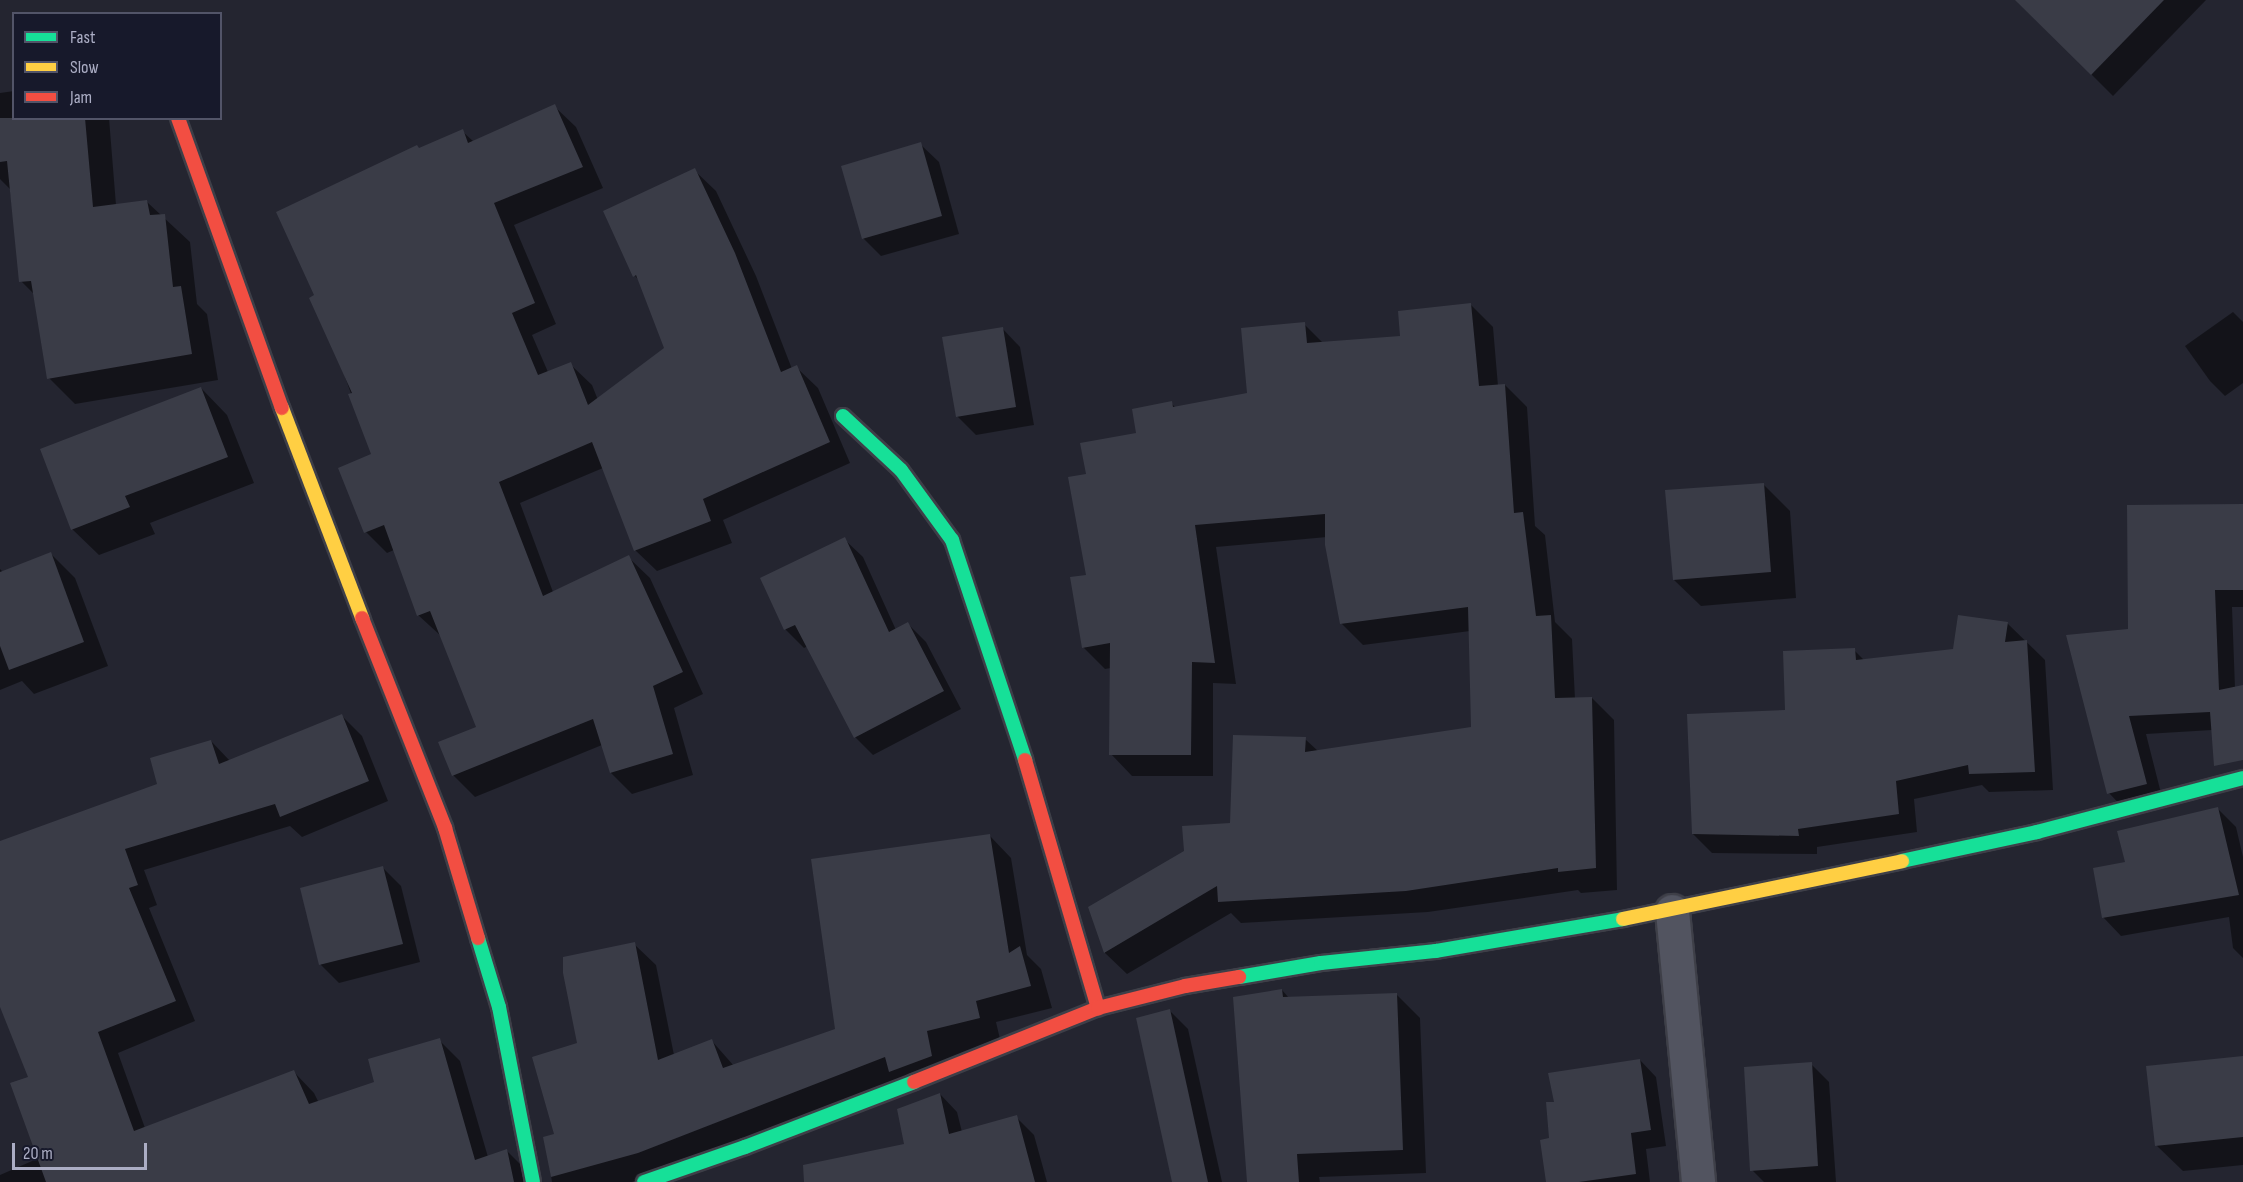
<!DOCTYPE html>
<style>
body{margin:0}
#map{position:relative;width:2243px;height:1182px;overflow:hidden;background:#242530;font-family:"Sofia Sans Condensed",sans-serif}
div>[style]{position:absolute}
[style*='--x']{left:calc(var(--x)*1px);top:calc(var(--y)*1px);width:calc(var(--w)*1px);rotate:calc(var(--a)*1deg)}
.shadow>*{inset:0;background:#0007}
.building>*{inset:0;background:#3a3c47}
.roads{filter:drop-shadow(2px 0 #3e3f48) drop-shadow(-2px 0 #3e3f48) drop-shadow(0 2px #3e3f48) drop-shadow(0 -2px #3e3f48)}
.street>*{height:33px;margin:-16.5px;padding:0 16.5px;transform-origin:16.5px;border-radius:16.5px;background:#525460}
.fast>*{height:14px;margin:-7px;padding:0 7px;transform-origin:7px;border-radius:7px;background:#16e098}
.slow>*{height:14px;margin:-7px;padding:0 7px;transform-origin:7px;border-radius:7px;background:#ffcf43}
.jam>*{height:14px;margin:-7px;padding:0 7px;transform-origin:7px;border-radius:7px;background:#f24e42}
span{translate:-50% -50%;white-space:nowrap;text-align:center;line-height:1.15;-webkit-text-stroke:5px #17192b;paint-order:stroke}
.legend{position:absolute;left:12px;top:12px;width:210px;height:108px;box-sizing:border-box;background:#17192b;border:2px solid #525468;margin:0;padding:8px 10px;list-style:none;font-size:18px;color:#abadc4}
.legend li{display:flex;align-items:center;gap:12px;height:30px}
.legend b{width:30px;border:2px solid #525468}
.scale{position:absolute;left:12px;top:1143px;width:135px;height:27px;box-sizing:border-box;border:3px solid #abadc4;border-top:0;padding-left:8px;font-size:18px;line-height:21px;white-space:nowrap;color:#abadc4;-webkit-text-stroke:4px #17192b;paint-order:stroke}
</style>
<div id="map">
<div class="shadow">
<div style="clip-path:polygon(2050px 0,2206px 0,2113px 96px,2034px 17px)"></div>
<div style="clip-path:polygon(14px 91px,14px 118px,109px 118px,116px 205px,147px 202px,190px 242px,197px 304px,207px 314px,218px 380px,75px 404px,49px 378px,35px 295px,21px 281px,10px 189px,0 179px,0 93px)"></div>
<div style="clip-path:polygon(554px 106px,576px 127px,603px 188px,514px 225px,556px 324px,532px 335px,548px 372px,570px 364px,592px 385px,598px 400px,666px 349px,640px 281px,635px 276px,694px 170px,716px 191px,756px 276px,792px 369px,796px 367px,818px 388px,850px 463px,723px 520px,732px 543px,657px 571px,635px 550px,603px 468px,520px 503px,553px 592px,628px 557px,650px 578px,703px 694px,674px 708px,693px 775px,632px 794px,611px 773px,602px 745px,475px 797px,453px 775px,440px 743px,478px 727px,441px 636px,418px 615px,394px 550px,387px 553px,366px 532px,373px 455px,316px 296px,420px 150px,462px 131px,474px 142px)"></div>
<div style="clip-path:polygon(920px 144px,939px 162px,959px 234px,881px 256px,863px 238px)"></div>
<div style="clip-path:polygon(1471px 305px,1493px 327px,1498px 386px,1505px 385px,1527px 407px,1535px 526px,1545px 535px,1555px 622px,1572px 639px,1575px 699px,1592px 698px,1614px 720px,1617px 890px,1581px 893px,1578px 890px,1428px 912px,1241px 923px,1231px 913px,1127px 974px,1105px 953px,1090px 908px,1231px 824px,1305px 739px,1318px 751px,1473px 728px,1470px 631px,1363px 645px,1341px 623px,1327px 537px,1216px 547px,1236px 684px,1213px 683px,1213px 776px,1132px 776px,1111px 754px,1111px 668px,1105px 669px,1083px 647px,1088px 576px,1088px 475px,1171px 403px,1176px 408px,1248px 394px,1304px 324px,1323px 343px,1401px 338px)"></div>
<div style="clip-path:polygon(2233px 312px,2243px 322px,2243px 383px,2225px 396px,2210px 381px,2185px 346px)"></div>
<div style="clip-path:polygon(1002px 328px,1020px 347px,1034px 425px,976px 435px,957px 416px)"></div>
<div style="clip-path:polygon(201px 388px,227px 415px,254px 483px,150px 523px,155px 534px,99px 555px,72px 529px)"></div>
<div style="clip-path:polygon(1763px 484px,1790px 511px,1796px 598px,1701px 606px,1674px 580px)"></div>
<div style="clip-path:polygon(2243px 506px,2243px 607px,2232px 607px,2235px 688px,2243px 686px,2243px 746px,2212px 730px,2146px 734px,2163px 801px,2126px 811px,2109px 793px,2130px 630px)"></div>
<div style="clip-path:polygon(844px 539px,863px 557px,896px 630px,908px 624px,926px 642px,961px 709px,873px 755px,855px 737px,808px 646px,804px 648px,786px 630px,762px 578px)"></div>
<div style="clip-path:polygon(51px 554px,75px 578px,108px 666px,34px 694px,22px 681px,0 690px,0 569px,3px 572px)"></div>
<div style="clip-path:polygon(2007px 623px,2045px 660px,2053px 790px,1989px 792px,1982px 785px,1914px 799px,1917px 832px,1817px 847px,1817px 854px,1712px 853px,1693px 834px,1787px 712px,1854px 650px,1865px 661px,1954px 651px)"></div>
<div style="clip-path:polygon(341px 715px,362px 736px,388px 801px,302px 837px,290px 826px,144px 870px,157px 905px,149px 908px,195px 1021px,118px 1053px,145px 1128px,294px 1072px,314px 1093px,319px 1103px,376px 1083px,439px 1040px,460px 1061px,488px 1157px,507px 1151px,527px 1171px,530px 1182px,0 1182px,0 1175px,39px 1158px,30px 1077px,0 1003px,0 842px,159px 785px,211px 741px,230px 761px)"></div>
<div style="clip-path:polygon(2217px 808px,2236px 827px,2243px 857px,2243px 958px,2233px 948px,2229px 917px,2121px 936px,2103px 917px,2126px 863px)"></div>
<div style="clip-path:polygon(990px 836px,1011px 858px,1027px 955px,1041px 969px,1052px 1008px,996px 1022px,1000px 1039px,632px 1182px,552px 1182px,545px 1138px,556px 1135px,578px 1044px,634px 944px,656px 965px,674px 1055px,712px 1041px,734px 1066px,836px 1030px)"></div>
<div style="clip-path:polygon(383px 868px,401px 886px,420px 962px,339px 983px,321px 965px,302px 889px)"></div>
<div style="clip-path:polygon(1282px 990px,1289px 998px,1396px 994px,1420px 1018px,1426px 1173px,1319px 1177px,1320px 1182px,1249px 1182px)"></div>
<div style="clip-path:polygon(1170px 1011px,1188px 1029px,1222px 1182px,1173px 1182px)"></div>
<div style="clip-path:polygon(2243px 1057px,2243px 1165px,2183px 1171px,2156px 1145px)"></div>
<div style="clip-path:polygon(1640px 1060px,1656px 1077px,1666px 1146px,1646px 1149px,1650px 1182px,1547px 1182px,1556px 1103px)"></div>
<div style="clip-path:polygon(1811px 1064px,1829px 1082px,1836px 1182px,1764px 1182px,1752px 1170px)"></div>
<div style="clip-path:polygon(940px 1094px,957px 1112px,962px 1132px,1016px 1117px,1034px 1135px,1047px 1182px,844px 1182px,906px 1145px)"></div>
</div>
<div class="building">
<div style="clip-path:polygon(2015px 0,2164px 0,2091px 75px)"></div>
<div style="clip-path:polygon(555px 104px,583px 167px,494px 203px,535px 303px,512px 313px,538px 375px,571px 362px,588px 405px,664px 348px,636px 275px,633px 277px,603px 211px,695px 168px,735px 253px,781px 372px,797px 365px,830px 442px,703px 499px,711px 521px,634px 551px,592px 442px,499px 482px,543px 596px,629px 555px,683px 672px,653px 686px,673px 754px,610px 773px,593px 719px,452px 776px,438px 742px,476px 727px,430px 611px,417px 616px,384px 525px,364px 533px,338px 468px,371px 454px,348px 394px,352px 393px,309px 298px,314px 295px,276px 212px,417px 145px,419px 148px,463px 129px,468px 143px)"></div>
<div style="clip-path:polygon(0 118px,85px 118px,93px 207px,147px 200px,150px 215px,165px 214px,173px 287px,181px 286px,192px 354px,47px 379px,31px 281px,19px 282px,7px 161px,0 162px)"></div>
<div style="clip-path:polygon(921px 142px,942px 216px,862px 239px,841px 166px)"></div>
<div style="clip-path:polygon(1471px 303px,1479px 386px,1505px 384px,1514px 513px,1523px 512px,1536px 616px,1551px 615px,1555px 698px,1592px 697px,1596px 868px,1558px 872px,1558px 868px,1406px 891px,1218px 902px,1217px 886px,1104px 953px,1088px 907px,1184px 851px,1182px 826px,1230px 823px,1233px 735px,1306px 737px,1305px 752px,1471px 727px,1468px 607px,1340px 624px,1325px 545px,1325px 514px,1195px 525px,1215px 663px,1192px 662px,1191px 755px,1109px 755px,1110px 643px,1082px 648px,1070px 577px,1086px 575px,1068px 477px,1086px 474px,1080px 443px,1136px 433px,1132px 409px,1172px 401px,1173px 407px,1247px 393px,1241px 328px,1305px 322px,1307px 343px,1400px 336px,1398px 311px)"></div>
<div style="clip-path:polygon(1003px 327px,1016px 407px,956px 417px,942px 337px)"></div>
<div style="clip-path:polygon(201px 387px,228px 457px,125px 496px,130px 507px,71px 530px,40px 449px)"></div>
<div style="clip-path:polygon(1764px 483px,1771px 572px,1673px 580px,1665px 490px)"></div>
<div style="clip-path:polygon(2243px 504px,2243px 590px,2215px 590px,2219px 690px,2243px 685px,2243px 760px,2214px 766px,2210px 712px,2129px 716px,2147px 784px,2107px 794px,2066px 635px,2128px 629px,2127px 505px)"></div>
<div style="clip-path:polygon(845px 537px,889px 632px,908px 622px,944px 691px,854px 738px,795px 625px,784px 630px,760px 578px)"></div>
<div style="clip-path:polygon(51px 552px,84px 642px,9px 670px,0 646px,0 572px)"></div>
<div style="clip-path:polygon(1958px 615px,2008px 622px,2005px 642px,2027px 640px,2035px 772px,1969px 774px,1968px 765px,1896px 781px,1899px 814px,1798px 829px,1799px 836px,1692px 834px,1687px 714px,1785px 710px,1783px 651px,1855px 648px,1856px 660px,1953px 649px)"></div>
<div style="clip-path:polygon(342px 714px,369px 781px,280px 817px,275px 804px,125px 849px,138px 885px,129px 888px,176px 1001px,98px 1032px,134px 1131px,294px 1070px,309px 1104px,374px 1082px,368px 1059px,440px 1038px,475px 1160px,507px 1149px,514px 1182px,46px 1182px,10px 1083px,28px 1077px,0 1007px,0 841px,157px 784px,150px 758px,211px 740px,219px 764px)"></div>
<div style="clip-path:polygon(2218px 807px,2239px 895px,2102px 918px,2093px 868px,2125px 862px,2117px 831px)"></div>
<div style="clip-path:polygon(990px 834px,1009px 953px,1020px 946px,1031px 986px,976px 1001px,980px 1018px,927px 1031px,932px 1056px,889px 1072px,885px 1057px,638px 1153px,551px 1177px,543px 1137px,554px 1134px,532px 1057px,577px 1043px,563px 973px,563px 957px,635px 942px,658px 1060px,712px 1039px,723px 1068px,835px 1029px,811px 859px)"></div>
<div style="clip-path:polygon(383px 866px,403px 944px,319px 965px,300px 888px)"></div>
<div style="clip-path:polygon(1282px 989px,1283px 997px,1397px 993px,1403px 1150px,1297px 1154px,1299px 1182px,1247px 1182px,1233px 997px)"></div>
<div style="clip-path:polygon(1170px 1009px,1208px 1182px,1172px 1182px,1136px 1018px)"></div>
<div style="clip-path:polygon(2243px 1056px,2243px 1137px,2155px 1146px,2146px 1066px)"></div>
<div style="clip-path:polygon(1640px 1059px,1651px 1130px,1631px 1133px,1636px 1174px,1579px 1182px,1546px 1182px,1540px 1140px,1549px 1138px,1546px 1102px,1554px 1102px,1548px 1073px)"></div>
<div style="clip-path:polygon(1812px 1062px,1818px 1166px,1750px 1171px,1744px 1067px)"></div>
<div style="clip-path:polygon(940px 1093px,949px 1134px,1017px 1115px,1035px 1182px,804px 1182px,803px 1165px,904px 1144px,897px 1109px)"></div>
</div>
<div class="roads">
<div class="street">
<div style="--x:1672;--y:911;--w:272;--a:84.5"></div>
</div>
<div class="fast">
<div style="--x:843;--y:416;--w:79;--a:43"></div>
<div style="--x:901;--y:470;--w:87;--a:53.9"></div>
<div style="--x:952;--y:540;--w:232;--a:71.6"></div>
<div style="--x:1902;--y:861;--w:138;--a:-12.1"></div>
<div style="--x:2037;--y:832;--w:213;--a:-14.7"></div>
<div style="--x:478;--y:938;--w:72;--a:73.1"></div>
<div style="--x:499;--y:1007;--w:178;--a:79"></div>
<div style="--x:1239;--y:977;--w:83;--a:-9.7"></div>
<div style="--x:1321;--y:963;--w:116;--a:-6"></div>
<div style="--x:1436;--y:951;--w:190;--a:-9.7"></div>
<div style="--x:644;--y:1182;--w:107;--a:-19.1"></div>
<div style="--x:745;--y:1147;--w:181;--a:-21"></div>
</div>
<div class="slow">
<div style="--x:282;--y:408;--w:225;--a:69.1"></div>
<div style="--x:1623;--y:919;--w:285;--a:-11.7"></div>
</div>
<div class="jam">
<div style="--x:178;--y:118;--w:308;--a:70.3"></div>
<div style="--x:362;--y:618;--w:226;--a:68.4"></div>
<div style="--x:445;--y:828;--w:115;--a:73.3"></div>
<div style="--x:1025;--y:760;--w:259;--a:73.6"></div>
<div style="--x:914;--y:1082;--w:198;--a:-21.9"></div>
<div style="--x:1098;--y:1008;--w:90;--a:-14.2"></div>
<div style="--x:1185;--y:986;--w:55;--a:-9.5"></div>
</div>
</div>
<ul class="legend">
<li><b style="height:8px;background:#16e098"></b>Fast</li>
<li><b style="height:8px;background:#ffcf43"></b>Slow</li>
<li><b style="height:8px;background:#f24e42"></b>Jam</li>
</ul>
<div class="scale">20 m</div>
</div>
